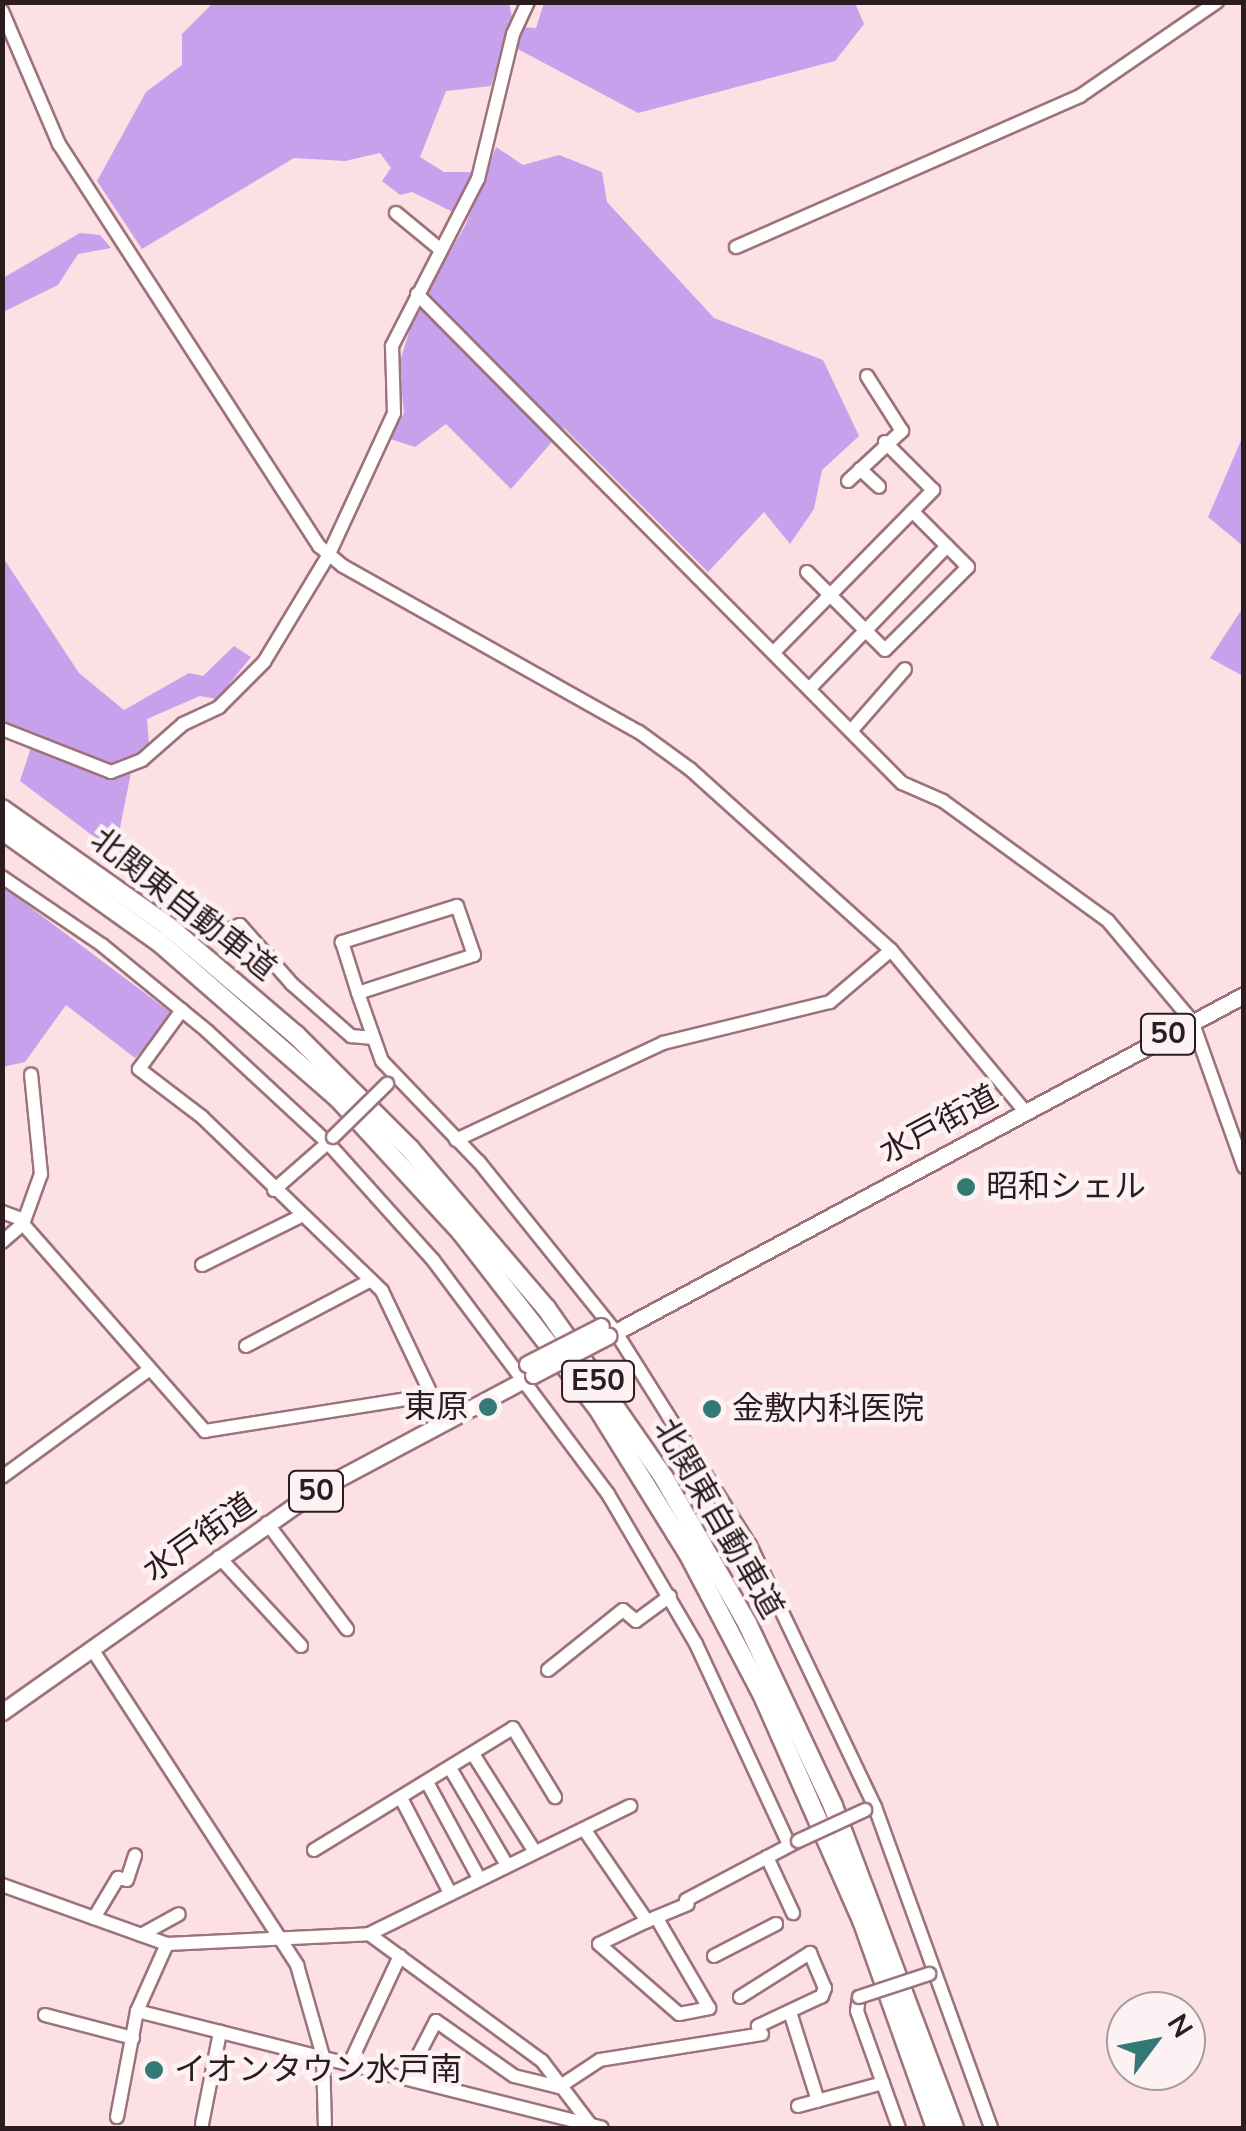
<!DOCTYPE html>
<meta charset="utf-8">
<style>
body{margin:0}
#map{position:relative;width:1246px;height:2131px;overflow:hidden;background:#fce0e4;font-family:"Nunito Sans","Noto Sans JP",sans-serif}
div>[style]{position:absolute}
[style*='--x']{left:calc(var(--x)*1px);top:calc(var(--y)*1px);width:calc(var(--w)*1px);rotate:calc(var(--a)*1deg)}
.forest>*{inset:0;background:#c7a1eb}
.roads{filter:drop-shadow(2px 0 #9c737a) drop-shadow(-2px 0 #9c737a) drop-shadow(0 2px #9c737a) drop-shadow(0 -2px #9c737a)}
.minor>*{height:12px;margin:-6px;padding:0 6px;transform-origin:6px;border-radius:6px;background:#fff}
.major>*{height:15px;margin:-7.5px;padding:0 7.5px;transform-origin:7.5px;border-radius:7.5px;background:#fff}
.highway>*{height:18px;margin:-9px;padding:0 9px;transform-origin:9px;border-radius:9px;background:#fff}
.bridges{filter:drop-shadow(2px 0 #9c737a) drop-shadow(-2px 0 #9c737a) drop-shadow(0 2px #9c737a) drop-shadow(0 -2px #9c737a)}
.minor-bridge>*{height:12px;margin:-6px;padding:0 6px;transform-origin:6px;border-radius:6px;background:#fff}
.major-bridge>*{height:15px;margin:-7.5px;padding:0 7.5px;transform-origin:7.5px;border-radius:7.5px;background:#fff}
.dots>*{width:28px;height:28px;translate:-50% -50%;box-sizing:border-box;border:5px solid #fcf2f4;border-radius:50%}
span{translate:-50% -50%;white-space:nowrap;text-align:center;line-height:1.15;-webkit-text-stroke:9px #fcf2f4;paint-order:stroke}
.shield-label span{padding:2px 8px;background:#fcf2f4;border:2px solid;border-radius:8px;-webkit-text-stroke-width:0}
.shield-label{font-size:30px;color:#2d1c1f;font-weight:700}
.street-label{font-size:32px;color:#2d1c1f}
.poi-label{font-size:32px;color:#2d1c1f}
.left{translate:0 -50%;text-align:left}
.right{translate:-100% -50%;text-align:right}
.frame{position:absolute;inset:0;border:5px solid #2d1c1f;pointer-events:none}
.north{position:absolute;left:1106px;top:1991px;width:100px;height:100px;box-sizing:border-box;background:#fcf2f4;border:2px solid #a99c9f;border-radius:50%;rotate:58deg;font-size:28px;font-weight:700;line-height:40px;text-align:center;color:#2d1c1f}
.north::after{content:'';display:block;margin:auto;width:35px;height:45px;background:#337a74;clip-path:polygon(50% 0,100% 100%,50% 72%,0 100%)}
</style>
<div id="map">
<div class="forest">
<div style="clip-path:polygon(250px 2px,509px 3px,512px 17px,491px 86px,446px 91px,420px 157px,444px 172px,474px 172px,455px 213px,412px 192px,400px 195px,382px 181px,391px 168px,380px 153px,345px 161px,294px 158px,142px 249px,97px 181px,146px 92px,182px 65px,182px 34px,213px 3px)"></div>
<div style="clip-path:polygon(544px 3px,855px 3px,864px 24px,835px 61px,638px 113px,514px 47px,520px 27px,536px 28px)"></div>
<div style="clip-path:polygon(496px 147px,523px 165px,559px 155px,602px 172px,607px 202px,714px 318px,823px 360px,859px 436px,822px 470px,814px 509px,790px 544px,764px 512px,708px 572px,564px 428px,511px 489px,446px 424px,415px 447px,390px 439px,404px 413px,399px 364px,416px 310px,465px 226px)"></div>
<div style="clip-path:polygon(80px 233px,100px 235px,111px 248px,78px 254px,58px 285px,3px 312px,3px 278px)"></div>
<div style="clip-path:polygon(1243px 436px,1243px 546px,1208px 517px)"></div>
<div style="clip-path:polygon(2px 556px,79px 673px,124px 710px,189px 673px,203px 676px,234px 646px,251px 657px,217px 699px,200px 696px,147px 719px,149px 745px,134px 757px,120px 828px,137px 869px,20px 781px,34px 738px,3px 725px)"></div>
<div style="clip-path:polygon(1242px 609px,1244px 609px,1243px 676px,1210px 658px)"></div>
<div style="clip-path:polygon(2px 886px,174px 1015px,135px 1058px,66px 1005px,25px 1062px,3px 1067px)"></div>
</div>
<div class="roads">
<div class="minor">
<div style="--x:2;--y:11;--w:145;--a:66.8"></div>
<div style="--x:59;--y:144;--w:479;--a:57.1"></div>
<div style="--x:319;--y:546;--w:31;--a:40"></div>
<div style="--x:343;--y:566;--w:339;--a:29.3"></div>
<div style="--x:639;--y:732;--w:63;--a:36"></div>
<div style="--x:690;--y:769;--w:270;--a:42"></div>
<div style="--x:891;--y:950;--w:208;--a:50.3"></div>
<div style="--x:396;--y:213;--w:58;--a:39.4"></div>
<div style="--x:736;--y:247;--w:376;--a:-23.7"></div>
<div style="--x:1080;--y:96;--w:166;--a:-34.5"></div>
<div style="--x:417;--y:294;--w:689;--a:45.24"></div>
<div style="--x:902;--y:783;--w:45;--a:23.7"></div>
<div style="--x:943;--y:801;--w:204;--a:36"></div>
<div style="--x:1108;--y:921;--w:131;--a:50"></div>
<div style="--x:1192;--y:1021;--w:155;--a:70.4"></div>
<div style="--x:860;--y:469;--w:26;--a:43"></div>
<div style="--x:848;--y:481;--w:74;--a:-42.8"></div>
<div style="--x:902;--y:431;--w:65;--a:-122.5"></div>
<div style="--x:807;--y:572;--w:110;--a:45"></div>
<div style="--x:885;--y:650;--w:117;--a:-45"></div>
<div style="--x:968;--y:567;--w:30;--a:-135"></div>
<div style="--x:775;--y:651;--w:226;--a:-45.5"></div>
<div style="--x:933;--y:490;--w:68;--a:-135"></div>
<div style="--x:810;--y:688;--w:197;--a:-46"></div>
<div style="--x:947;--y:546;--w:49;--a:-135"></div>
<div style="--x:2;--y:729;--w:117;--a:21.5"></div>
<div style="--x:111;--y:772;--w:33;--a:-21"></div>
<div style="--x:142;--y:760;--w:55;--a:-41.3"></div>
<div style="--x:183;--y:724;--w:40;--a:-25"></div>
<div style="--x:219;--y:707;--w:64;--a:-45"></div>
<div style="--x:264;--y:662;--w:124;--a:-58.9"></div>
<div style="--x:328;--y:556;--w:157;--a:-65.2"></div>
<div style="--x:394;--y:413;--w:67;--a:-91.7"></div>
<div style="--x:392;--y:346;--w:188;--a:-62.8"></div>
<div style="--x:478;--y:179;--w:149;--a:-76.4"></div>
<div style="--x:513;--y:34;--w:35;--a:-65"></div>
<div style="--x:851;--y:731;--w:82;--a:-48.9"></div>
<div style="--x:2;--y:877;--w:121;--a:34.2"></div>
<div style="--x:102;--y:945;--w:136;--a:39.3"></div>
<div style="--x:207;--y:1031;--w:165;--a:42.8"></div>
<div style="--x:328;--y:1143;--w:157;--a:48.1"></div>
<div style="--x:433;--y:1260;--w:292;--a:53.2"></div>
<div style="--x:608;--y:1494;--w:174;--a:59.6"></div>
<div style="--x:696;--y:1644;--w:221;--a:65.1"></div>
<div style="--x:224;--y:932;--w:17;--a:-24"></div>
<div style="--x:240;--y:925;--w:79;--a:48.6"></div>
<div style="--x:292;--y:984;--w:79;--a:41.4"></div>
<div style="--x:351;--y:1036;--w:22;--a:5"></div>
<div style="--x:358;--y:993;--w:122;--a:-18.1"></div>
<div style="--x:474;--y:955;--w:52;--a:-109.1"></div>
<div style="--x:457;--y:906;--w:121;--a:162.6"></div>
<div style="--x:342;--y:942;--w:53;--a:72.6"></div>
<div style="--x:358;--y:993;--w:72;--a:70.6"></div>
<div style="--x:382;--y:1061;--w:140;--a:46.2"></div>
<div style="--x:479;--y:1162;--w:217;--a:51.2"></div>
<div style="--x:615;--y:1331;--w:253;--a:57.8"></div>
<div style="--x:750;--y:1545;--w:290;--a:64.5"></div>
<div style="--x:875;--y:1807;--w:341;--a:70.1"></div>
<div style="--x:182;--y:1010;--w:73;--a:126.1"></div>
<div style="--x:139;--y:1069;--w:79;--a:37.3"></div>
<div style="--x:202;--y:1117;--w:250;--a:44"></div>
<div style="--x:382;--y:1291;--w:142;--a:64.5"></div>
<div style="--x:456;--y:1140;--w:229;--a:-25.1"></div>
<div style="--x:663;--y:1043;--w:172;--a:-13.8"></div>
<div style="--x:830;--y:1002;--w:80;--a:-40.4"></div>
<div style="--x:274;--y:1190;--w:77;--a:-41.3"></div>
<div style="--x:2;--y:1212;--w:23;--a:20"></div>
<div style="--x:23;--y:1224;--w:276;--a:48.7"></div>
<div style="--x:205;--y:1431;--w:231;--a:-9"></div>
<div style="--x:2;--y:1242;--w:28;--a:-41"></div>
<div style="--x:23;--y:1224;--w:53;--a:-70.2"></div>
<div style="--x:41;--y:1174;--w:100;--a:-95.7"></div>
<div style="--x:202;--y:1265;--w:108;--a:-26.3"></div>
<div style="--x:246;--y:1346;--w:141;--a:-27.8"></div>
<div style="--x:2;--y:1477;--w:182;--a:-36.1"></div>
<div style="--x:267;--y:1523;--w:133;--a:53"></div>
<div style="--x:219;--y:1557;--w:121;--a:47.3"></div>
<div style="--x:92;--y:1649;--w:377;--a:57"></div>
<div style="--x:297;--y:1965;--w:95;--a:74.1"></div>
<div style="--x:323;--y:2056;--w:72;--a:88.4"></div>
<div style="--x:548;--y:1670;--w:96;--a:-38.7"></div>
<div style="--x:623;--y:1610;--w:17;--a:40"></div>
<div style="--x:636;--y:1621;--w:42;--a:-36.3"></div>
<div style="--x:473;--y:1754;--w:116;--a:57.7"></div>
<div style="--x:450;--y:1768;--w:113;--a:59.6"></div>
<div style="--x:427;--y:1782;--w:109;--a:61.6"></div>
<div style="--x:401;--y:1798;--w:107;--a:62.7"></div>
<div style="--x:584;--y:1829;--w:112;--a:55.6"></div>
<div style="--x:647;--y:1921;--w:44;--a:-22.5"></div>
<div style="--x:314;--y:1850;--w:233;--a:-31.5"></div>
<div style="--x:513;--y:1728;--w:81;--a:58.7"></div>
<div style="--x:767;--y:1857;--w:62;--a:65.1"></div>
<div style="--x:2;--y:1885;--w:175;--a:19.7"></div>
<div style="--x:167;--y:1944;--w:202;--a:-2.8"></div>
<div style="--x:369;--y:1934;--w:215;--a:36.3"></div>
<div style="--x:542;--y:2061;--w:79;--a:52.7"></div>
<div style="--x:686;--y:1900;--w:124;--a:-27.8"></div>
<div style="--x:94;--y:1918;--w:47;--a:-59"></div>
<div style="--x:118;--y:1878;--w:9;--a:13"></div>
<div style="--x:127;--y:1880;--w:26;--a:-72"></div>
<div style="--x:647;--y:1921;--w:53;--a:154.4"></div>
<div style="--x:599;--y:1944;--w:106;--a:41.2"></div>
<div style="--x:679;--y:2014;--w:31;--a:-11"></div>
<div style="--x:709;--y:2008;--w:105;--a:-120.2"></div>
<div style="--x:369;--y:1934;--w:291;--a:-26.1"></div>
<div style="--x:141;--y:1935;--w:43;--a:-28.9"></div>
<div style="--x:167;--y:1944;--w:73;--a:114.1"></div>
<div style="--x:137;--y:2011;--w:479;--a:14.1"></div>
<div style="--x:714;--y:1956;--w:70;--a:-27.3"></div>
<div style="--x:740;--y:1997;--w:83;--a:-32.2"></div>
<div style="--x:810;--y:1953;--w:38;--a:67"></div>
<div style="--x:825;--y:1988;--w:9;--a:111"></div>
<div style="--x:822;--y:1996;--w:71;--a:154.9"></div>
<div style="--x:859;--y:1997;--w:14;--a:98"></div>
<div style="--x:857;--y:2011;--w:124;--a:70.3"></div>
<div style="--x:790;--y:2012;--w:93;--a:72.5"></div>
<div style="--x:45;--y:2015;--w:91;--a:14.6"></div>
<div style="--x:350;--y:2063;--w:118;--a:-65"></div>
<div style="--x:407;--y:2077;--w:63;--a:-62.6"></div>
<div style="--x:436;--y:2021;--w:95;--a:35.2"></div>
<div style="--x:514;--y:2076;--w:46;--a:13.7"></div>
<div style="--x:559;--y:2087;--w:49;--a:-33.4"></div>
<div style="--x:600;--y:2060;--w:164;--a:-9.1"></div>
<div style="--x:798;--y:2106;--w:88;--a:-15.1"></div>
<div style="--x:117;--y:2117;--w:108;--a:-79.3"></div>
<div style="--x:202;--y:2124;--w:94;--a:-78.9"></div>
</div>
<div class="major">
<div style="--x:608;--y:1336;--w:722;--a:-28.2"></div>
<div style="--x:2;--y:1712;--w:385;--a:-35.2"></div>
<div style="--x:317;--y:1490;--w:245;--a:-28"></div>
</div>
<div class="highway">
<div style="--x:2;--y:809;--w:204;--a:35.2"></div>
<div style="--x:169;--y:927;--w:167;--a:40.4"></div>
<div style="--x:296;--y:1035;--w:161;--a:45"></div>
<div style="--x:410;--y:1149;--w:209;--a:49.5"></div>
<div style="--x:546;--y:1308;--w:207;--a:55.2"></div>
<div style="--x:664;--y:1478;--w:167;--a:60.2"></div>
<div style="--x:747;--y:1623;--w:202;--a:64.8"></div>
<div style="--x:833;--y:1806;--w:344;--a:69.4"></div>
<div style="--x:2;--y:830;--w:193;--a:35.5"></div>
<div style="--x:159;--y:942;--w:237;--a:41.1"></div>
<div style="--x:338;--y:1098;--w:183;--a:47.4"></div>
<div style="--x:462;--y:1233;--w:220;--a:52.2"></div>
<div style="--x:597;--y:1407;--w:172;--a:58.1"></div>
<div style="--x:688;--y:1553;--w:164;--a:62.3"></div>
<div style="--x:764;--y:1698;--w:243;--a:66.2"></div>
<div style="--x:862;--y:1920;--w:221;--a:70.4"></div>
</div>
</div>
<div class="bridges">
<div class="minor-bridge">
<div style="--x:333;--y:1137;--w:76;--a:-44.5"></div>
<div style="--x:798;--y:1841;--w:74;--a:-24.8"></div>
<div style="--x:859;--y:1997;--w:74;--a:-18.2"></div>
</div>
<div class="major-bridge">
<div style="--x:527;--y:1364;--w:83;--a:-27.2"></div>
<div style="--x:533;--y:1375;--w:85;--a:-27.5"></div>
</div>
</div>
<div class="dots">
<div style="left:966px;top:1187px;background:#337a74"></div>
<div style="left:488px;top:1407px;background:#337a74"></div>
<div style="left:712px;top:1409px;background:#337a74"></div>
<div style="left:154px;top:2070px;background:#337a74"></div>
</div>
<div class="shield-label">
<span style="left:1168px;top:1034px">50</span>
<span style="left:598px;top:1381px">E50</span>
<span style="left:316px;top:1491px">50</span>
</div>
<div class="street-label">
<span style="left:183px;top:905px;rotate:38deg">北関東自動車道</span>
<span style="left:939px;top:1125px;rotate:-28deg">水戸街道</span>
<span style="left:718px;top:1519px;rotate:60deg">北関東自動車道</span>
<span style="left:200px;top:1538px;rotate:-35deg">水戸街道</span>
</div>
<div class="poi-label">
<span class="left" style="left:986px;top:1187px">昭和シェル</span>
<span class="right" style="left:468px;top:1407px">東原</span>
<span class="left" style="left:732px;top:1409px">金敷内科医院</span>
<span class="left" style="left:174px;top:2070px">イオンタウン水戸南</span>
</div>
<div class="frame"></div>
<div class="north">N</div>
</div>
